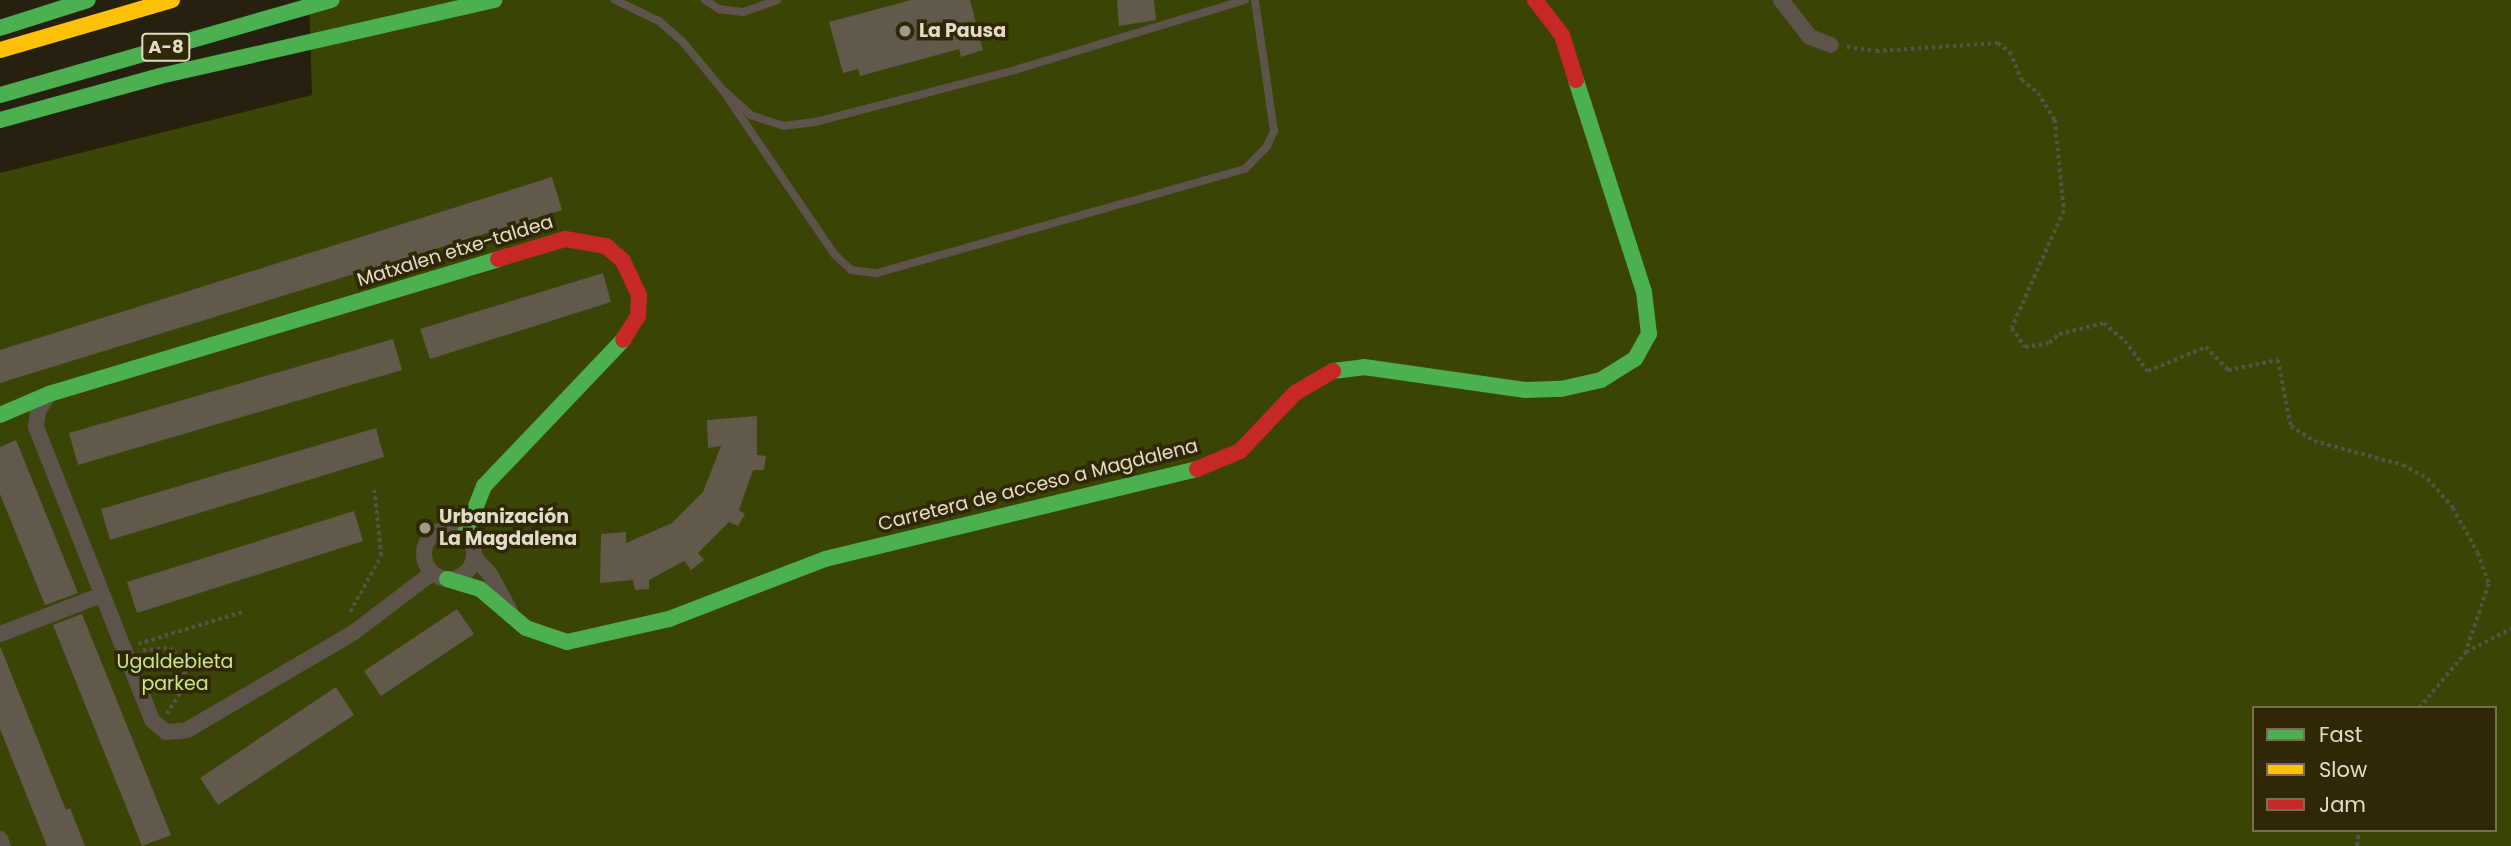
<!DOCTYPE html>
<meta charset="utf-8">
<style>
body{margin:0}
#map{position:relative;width:2511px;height:846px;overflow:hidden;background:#26210f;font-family:Poppins,sans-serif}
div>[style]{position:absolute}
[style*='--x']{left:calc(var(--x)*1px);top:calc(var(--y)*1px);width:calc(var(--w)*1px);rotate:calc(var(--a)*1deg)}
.green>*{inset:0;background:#394405}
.building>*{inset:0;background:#60594c}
.path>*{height:3.5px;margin-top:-1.75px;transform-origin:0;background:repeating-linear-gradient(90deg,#575147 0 3.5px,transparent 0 7px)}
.lane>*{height:8px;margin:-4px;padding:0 4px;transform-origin:4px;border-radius:4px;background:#5c534b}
.street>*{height:16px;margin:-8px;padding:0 8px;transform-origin:8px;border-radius:8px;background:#5c534b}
.street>.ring{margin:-8px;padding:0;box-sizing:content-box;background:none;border:16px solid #5c534b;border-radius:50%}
.fast>*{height:16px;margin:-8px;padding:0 8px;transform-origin:8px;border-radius:8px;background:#4caf50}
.slow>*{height:16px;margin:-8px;padding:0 8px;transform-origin:8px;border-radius:8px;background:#ffc107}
.jam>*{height:16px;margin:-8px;padding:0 8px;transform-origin:8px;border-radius:8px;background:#c62828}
.dots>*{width:19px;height:19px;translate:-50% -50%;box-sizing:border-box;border:4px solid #2f2706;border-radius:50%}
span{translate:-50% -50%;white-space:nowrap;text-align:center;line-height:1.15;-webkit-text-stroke:7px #2f2706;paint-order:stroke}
.shield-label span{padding:2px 5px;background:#2f2706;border:2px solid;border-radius:5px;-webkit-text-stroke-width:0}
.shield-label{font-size:18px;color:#e1dcca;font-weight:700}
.poi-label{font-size:19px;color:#e1dcca;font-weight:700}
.left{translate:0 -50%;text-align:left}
.street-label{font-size:19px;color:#e1dcca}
.park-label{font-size:19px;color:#cde77e}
.legend{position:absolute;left:2252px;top:706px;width:245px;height:126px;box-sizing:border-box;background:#2f2706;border:2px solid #766f54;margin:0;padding:9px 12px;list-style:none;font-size:21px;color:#e1dcca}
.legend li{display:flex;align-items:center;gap:14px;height:35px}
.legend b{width:35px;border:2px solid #766f54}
</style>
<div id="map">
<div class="green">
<div style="clip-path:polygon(evenodd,309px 0,2511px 0,2511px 846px,0 846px,0 173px,312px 95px,309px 0,2254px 708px,2495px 708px,2495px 830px,2254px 830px,2254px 708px)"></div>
</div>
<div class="building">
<div style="clip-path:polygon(911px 0,970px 0,983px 50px,961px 57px,959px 49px,860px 76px,858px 69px,843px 73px,829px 22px)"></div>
<div style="clip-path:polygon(1117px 0,1154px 0,1156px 20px,1119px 26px)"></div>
<div style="clip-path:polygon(552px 177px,562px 210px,0 383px,0 350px)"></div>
<div style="clip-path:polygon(603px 273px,611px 302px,430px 359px,420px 329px)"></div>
<div style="clip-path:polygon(393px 339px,402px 370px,78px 465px,69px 433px)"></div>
<div style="clip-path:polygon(757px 416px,757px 455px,766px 456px,764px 470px,753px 470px,739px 510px,745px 514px,738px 526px,729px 522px,698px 553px,704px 560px,691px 570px,684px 561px,649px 580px,649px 589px,635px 590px,633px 580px,600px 583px,601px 534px,626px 532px,626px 543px,672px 523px,703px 492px,721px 446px,708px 448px,707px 420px)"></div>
<div style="clip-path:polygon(376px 428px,384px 457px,110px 540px,101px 509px)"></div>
<div style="clip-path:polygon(16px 440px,78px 593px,45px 605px,0 494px,0 447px)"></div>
<div style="clip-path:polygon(354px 511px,363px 541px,137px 613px,127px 582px)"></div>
<div style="clip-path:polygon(457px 609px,474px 634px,381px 696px,364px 671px)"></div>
<div style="clip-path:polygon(82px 614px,171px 835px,142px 846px,53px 625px)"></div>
<div style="clip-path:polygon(0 646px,66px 810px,70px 808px,85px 846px,47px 846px,0 729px)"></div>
<div style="clip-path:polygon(336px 687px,354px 715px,218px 805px,200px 778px)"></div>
</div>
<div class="path">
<div style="--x:1847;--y:47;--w:29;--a:8"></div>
<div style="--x:1876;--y:51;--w:122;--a:-3.8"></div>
<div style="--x:1998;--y:43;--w:15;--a:37"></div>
<div style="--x:2010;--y:52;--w:30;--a:67"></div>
<div style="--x:2022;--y:80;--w:21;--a:39"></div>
<div style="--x:2038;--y:93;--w:32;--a:58"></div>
<div style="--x:2055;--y:120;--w:91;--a:84.4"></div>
<div style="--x:2064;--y:211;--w:128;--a:114"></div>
<div style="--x:2012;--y:328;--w:23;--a:56"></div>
<div style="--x:2025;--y:347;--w:24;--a:-9"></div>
<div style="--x:2049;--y:343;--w:13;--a:-42"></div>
<div style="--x:2059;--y:334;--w:46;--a:-13.7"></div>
<div style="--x:2104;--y:323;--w:28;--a:41"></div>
<div style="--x:2125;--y:341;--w:38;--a:53"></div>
<div style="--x:2148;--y:371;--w:63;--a:-22.5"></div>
<div style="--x:2206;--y:347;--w:32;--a:46"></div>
<div style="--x:2228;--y:370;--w:51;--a:-11.3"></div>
<div style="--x:2278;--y:360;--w:67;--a:78.9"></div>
<div style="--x:2291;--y:426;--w:27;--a:33"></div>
<div style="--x:2314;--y:441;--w:92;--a:15.1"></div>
<div style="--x:2403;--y:465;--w:29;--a:29"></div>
<div style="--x:2428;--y:479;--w:38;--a:49"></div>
<div style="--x:2453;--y:508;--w:51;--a:60.9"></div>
<div style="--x:2478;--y:553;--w:33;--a:70"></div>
<div style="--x:2489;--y:584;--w:72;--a:108.7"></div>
<div style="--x:350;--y:612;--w:64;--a:-61"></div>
<div style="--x:381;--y:556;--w:66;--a:-96.1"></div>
<div style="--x:138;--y:644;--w:112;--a:-17.1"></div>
<div style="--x:143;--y:650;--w:27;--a:-4"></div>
<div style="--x:170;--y:648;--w:23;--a:45"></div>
<div style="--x:186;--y:664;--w:24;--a:95"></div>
<div style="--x:184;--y:688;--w:31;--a:123"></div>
<div style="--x:2419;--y:708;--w:73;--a:-50"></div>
<div style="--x:2466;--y:652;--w:51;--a:-27.1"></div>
<div style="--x:2357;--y:846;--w:16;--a:-86"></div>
</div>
<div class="lane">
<div style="--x:615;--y:0;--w:49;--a:25.5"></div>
<div style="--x:659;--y:21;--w:30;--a:41"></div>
<div style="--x:682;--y:41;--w:62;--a:50.2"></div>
<div style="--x:705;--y:0;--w:17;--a:33"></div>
<div style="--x:719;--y:9;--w:24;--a:7"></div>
<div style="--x:743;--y:12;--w:36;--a:-19"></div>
<div style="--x:1245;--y:0;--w:240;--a:163.1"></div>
<div style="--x:1015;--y:70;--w:207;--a:165.4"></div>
<div style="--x:815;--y:122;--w:31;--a:173"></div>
<div style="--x:784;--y:126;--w:35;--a:-162"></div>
<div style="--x:751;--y:115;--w:39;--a:-138"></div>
<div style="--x:722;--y:89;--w:199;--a:55.8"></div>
<div style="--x:834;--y:254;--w:23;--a:43"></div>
<div style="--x:851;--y:270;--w:26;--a:7"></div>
<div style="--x:877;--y:273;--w:382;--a:-15.8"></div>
<div style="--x:1245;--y:169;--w:32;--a:-46"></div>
<div style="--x:1267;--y:146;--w:17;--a:-65"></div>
<div style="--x:1274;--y:131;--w:132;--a:-98.3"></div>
</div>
<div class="street">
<div style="--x:1781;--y:0;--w:47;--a:51.9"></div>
<div style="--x:1810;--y:37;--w:22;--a:21"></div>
<div style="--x:49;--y:394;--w:20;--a:123"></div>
<div style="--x:38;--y:411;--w:16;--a:97"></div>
<div style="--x:36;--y:427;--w:315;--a:68.4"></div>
<div style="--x:152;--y:720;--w:18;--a:41"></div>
<div style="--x:166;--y:732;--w:21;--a:-5"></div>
<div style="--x:187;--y:730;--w:192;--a:-30.3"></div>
<div style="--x:353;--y:633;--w:99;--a:-37.2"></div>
<div class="ring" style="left:424px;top:529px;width:34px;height:34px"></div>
<div style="--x:474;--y:557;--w:23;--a:47"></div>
<div style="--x:490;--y:574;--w:42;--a:61.6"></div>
<div style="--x:0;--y:634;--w:101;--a:-21"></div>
<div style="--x:0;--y:839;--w:8;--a:67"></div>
</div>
<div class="fast">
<div style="--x:0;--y:28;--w:92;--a:-17.7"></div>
<div style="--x:0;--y:95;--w:345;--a:-16"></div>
<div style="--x:0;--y:120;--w:166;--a:-15.4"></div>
<div style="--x:160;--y:76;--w:343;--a:-12.8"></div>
<div style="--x:1333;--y:371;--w:31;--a:-7"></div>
<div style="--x:1364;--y:367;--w:163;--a:8.1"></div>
<div style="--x:1525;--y:390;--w:36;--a:-2"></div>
<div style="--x:1561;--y:389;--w:41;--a:-12.7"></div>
<div style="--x:1601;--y:380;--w:40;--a:-32"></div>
<div style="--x:1635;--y:359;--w:29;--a:-61"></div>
<div style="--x:1649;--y:334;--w:42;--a:-96.8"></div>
<div style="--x:1644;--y:292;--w:223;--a:-107.8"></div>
<div style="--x:0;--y:415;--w:53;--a:-23.2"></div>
<div style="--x:49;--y:394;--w:469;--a:-16.7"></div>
<div style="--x:465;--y:534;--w:52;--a:-68.4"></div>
<div style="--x:484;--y:486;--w:202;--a:-46.4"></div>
<div style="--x:447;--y:579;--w:34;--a:17"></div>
<div style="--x:480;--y:589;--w:60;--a:40.3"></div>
<div style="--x:526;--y:628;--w:43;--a:18.9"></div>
<div style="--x:567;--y:642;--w:105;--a:-12.7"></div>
<div style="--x:669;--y:619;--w:167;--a:-21"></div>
<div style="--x:825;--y:559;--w:383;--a:-13.6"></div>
</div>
<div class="slow">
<div style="--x:0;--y:50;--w:179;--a:-16.2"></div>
</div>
<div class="jam">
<div style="--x:1535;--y:0;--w:44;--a:52.4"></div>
<div style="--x:1562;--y:35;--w:47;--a:72.7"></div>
<div style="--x:498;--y:259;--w:70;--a:-16.6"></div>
<div style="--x:565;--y:239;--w:42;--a:9.7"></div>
<div style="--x:606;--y:246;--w:23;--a:41"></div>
<div style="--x:623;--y:261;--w:38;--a:65"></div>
<div style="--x:639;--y:295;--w:21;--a:93"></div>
<div style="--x:638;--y:316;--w:28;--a:122"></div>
<div style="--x:1197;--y:469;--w:47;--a:-22.7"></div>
<div style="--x:1240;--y:451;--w:80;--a:-46.5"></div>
<div style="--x:1295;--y:393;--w:44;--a:-30.1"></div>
</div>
<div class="dots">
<div style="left:905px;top:31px;background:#a09b89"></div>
<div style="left:425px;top:528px;background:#a09b89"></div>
</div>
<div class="shield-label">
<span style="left:166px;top:47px">A-8</span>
</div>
<div class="poi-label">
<span class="left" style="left:919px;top:31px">La Pausa</span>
<span class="left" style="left:439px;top:528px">Urbanización<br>La Magdalena</span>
</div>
<div class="street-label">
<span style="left:455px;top:251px;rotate:-17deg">Matxalen etxe-taldea</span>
<span style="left:1038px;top:485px;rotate:-14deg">Carretera de acceso a Magdalena</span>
</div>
<div class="park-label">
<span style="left:175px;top:673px">Ugaldebieta<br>parkea</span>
</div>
<ul class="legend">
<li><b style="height:9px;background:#4caf50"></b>Fast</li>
<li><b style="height:9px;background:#ffc107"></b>Slow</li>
<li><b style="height:9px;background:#c62828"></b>Jam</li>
</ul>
</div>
